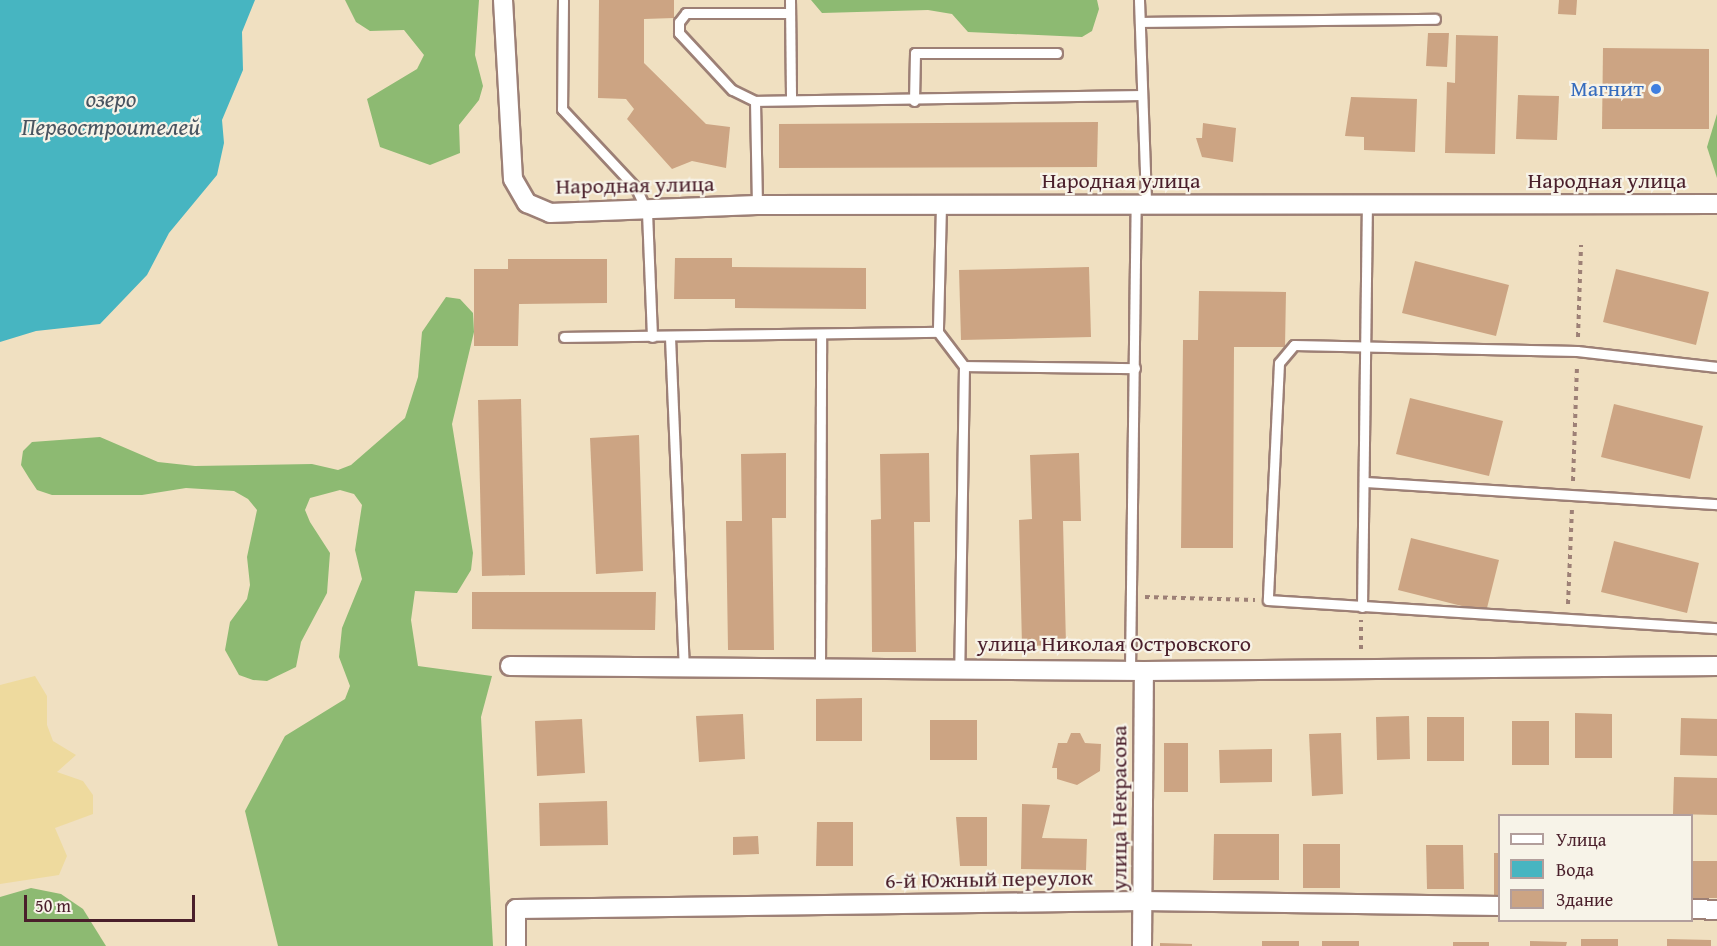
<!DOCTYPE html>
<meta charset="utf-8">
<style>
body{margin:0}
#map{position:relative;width:1717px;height:946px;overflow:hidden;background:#f0e0c1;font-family:"Gentium Book Plus",serif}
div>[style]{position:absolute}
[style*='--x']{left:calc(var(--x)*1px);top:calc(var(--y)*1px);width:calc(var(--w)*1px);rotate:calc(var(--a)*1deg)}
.forest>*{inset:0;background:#8dba72}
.sand>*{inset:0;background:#eeda9e}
.water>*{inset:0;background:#47b5c1}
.building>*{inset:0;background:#cca483}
.path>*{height:4px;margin-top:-2px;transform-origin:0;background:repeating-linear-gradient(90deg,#9d8076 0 4.5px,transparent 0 9px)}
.roads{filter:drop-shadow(2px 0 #9d8076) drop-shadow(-2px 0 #9d8076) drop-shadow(0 2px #9d8076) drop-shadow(0 -2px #9d8076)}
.lane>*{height:9px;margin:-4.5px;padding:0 4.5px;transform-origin:4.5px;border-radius:4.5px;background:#fff}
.street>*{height:18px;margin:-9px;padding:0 9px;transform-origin:9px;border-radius:9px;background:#fff}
.dots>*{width:16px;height:16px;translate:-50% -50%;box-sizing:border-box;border:3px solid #f7f3e8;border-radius:50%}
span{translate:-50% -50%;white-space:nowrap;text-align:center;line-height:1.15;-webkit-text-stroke:4.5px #f7f3e8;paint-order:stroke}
.shop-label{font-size:22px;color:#366cbe}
.right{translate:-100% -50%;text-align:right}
.street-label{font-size:22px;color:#4a1f2b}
.water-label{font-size:24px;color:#495460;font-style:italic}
.legend{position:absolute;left:1498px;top:814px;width:195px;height:108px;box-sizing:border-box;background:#f7f3e8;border:2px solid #b29e9c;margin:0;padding:8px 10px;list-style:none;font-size:18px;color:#4a1f2b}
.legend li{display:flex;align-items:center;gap:12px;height:30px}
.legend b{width:30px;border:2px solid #b29e9c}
.scale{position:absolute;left:24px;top:895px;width:171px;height:27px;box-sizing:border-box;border:3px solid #4a1f2b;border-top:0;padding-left:8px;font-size:18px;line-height:21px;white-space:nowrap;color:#4a1f2b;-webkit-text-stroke:4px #f7f3e8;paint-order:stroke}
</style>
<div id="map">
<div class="forest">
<div style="clip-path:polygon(345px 0,479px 0,475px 55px,483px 86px,479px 100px,459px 125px,460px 153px,430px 165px,380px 147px,367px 99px,417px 69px,424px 55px,404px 30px,370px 31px,356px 22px)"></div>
<div style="clip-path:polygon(811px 0,1097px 0,1099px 9px,1092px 31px,1082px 37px,968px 32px,952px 14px,928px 10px,822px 13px)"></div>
<div style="clip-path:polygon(1717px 114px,1717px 178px,1707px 147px)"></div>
<div style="clip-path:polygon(446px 297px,460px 299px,473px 313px,474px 332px,452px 424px,473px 553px,471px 570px,457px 593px,415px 591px,411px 620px,418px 666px,492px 676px,481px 717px,493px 946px,278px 946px,245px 811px,285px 736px,345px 699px,350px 686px,339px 657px,342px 628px,362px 579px,355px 550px,362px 505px,354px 494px,340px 490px,310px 498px,305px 510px,310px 522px,330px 553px,327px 593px,301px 642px,296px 667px,267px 681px,253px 680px,239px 675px,225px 650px,230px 622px,247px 599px,250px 585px,247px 557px,257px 510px,248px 499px,234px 491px,186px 488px,142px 495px,52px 495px,37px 490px,29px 478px,21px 465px,23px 451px,32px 442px,100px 437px,158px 462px,195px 466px,312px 464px,338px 470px,351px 465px,405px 418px,418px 377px,422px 332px)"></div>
<div style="clip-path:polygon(31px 888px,61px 894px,83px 909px,106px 946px,0 946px,0 897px)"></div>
</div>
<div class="sand">
<div style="clip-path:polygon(35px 676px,47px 696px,47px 725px,53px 741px,76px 755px,57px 772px,83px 781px,93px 795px,93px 814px,55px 828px,67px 856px,59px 875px,0 884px,0 685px)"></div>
</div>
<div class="water">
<div style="clip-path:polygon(0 0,255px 0,242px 32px,243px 70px,222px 120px,224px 143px,217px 175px,169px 233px,147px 275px,100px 324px,36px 331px,0 342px)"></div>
</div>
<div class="building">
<div style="clip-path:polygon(599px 0,674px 0,674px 18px,644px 19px,644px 63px,706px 124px,730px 127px,726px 168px,692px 161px,672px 169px,627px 119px,634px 109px,626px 99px,598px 98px)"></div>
<div style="clip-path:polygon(1559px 0,1577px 0,1576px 15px,1558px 14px)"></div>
<div style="clip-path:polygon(1428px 33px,1449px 33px,1447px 67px,1426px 66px)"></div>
<div style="clip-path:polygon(1456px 35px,1498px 36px,1495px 154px,1445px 153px,1447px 82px,1455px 83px)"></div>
<div style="clip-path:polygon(1603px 48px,1709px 49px,1709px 129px,1602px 129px)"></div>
<div style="clip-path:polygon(1518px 95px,1559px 96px,1557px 140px,1516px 139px)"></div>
<div style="clip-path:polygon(1351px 97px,1417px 99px,1415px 152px,1364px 150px,1364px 137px,1345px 136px)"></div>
<div style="clip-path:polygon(1098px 122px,1097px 167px,779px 168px,779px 124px)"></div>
<div style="clip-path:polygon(1203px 123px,1236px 128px,1233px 162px,1202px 157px,1196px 138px,1202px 138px)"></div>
<div style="clip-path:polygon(675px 258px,732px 258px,732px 267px,866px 268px,866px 309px,735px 308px,735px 299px,674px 299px)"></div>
<div style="clip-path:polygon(508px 259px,607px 259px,607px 303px,519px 304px,518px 346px,474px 346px,474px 269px,508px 269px)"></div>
<div style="clip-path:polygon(1415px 261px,1509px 285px,1496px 336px,1402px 313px)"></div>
<div style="clip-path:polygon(1089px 267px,1091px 337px,961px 340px,959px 270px)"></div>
<div style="clip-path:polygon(1616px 269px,1709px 292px,1696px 345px,1603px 322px)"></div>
<div style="clip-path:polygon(1199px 291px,1286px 292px,1285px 347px,1234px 347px,1233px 548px,1181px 548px,1183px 340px,1198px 340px)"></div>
<div style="clip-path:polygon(1410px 398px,1503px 421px,1489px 476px,1396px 454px)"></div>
<div style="clip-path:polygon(521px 399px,525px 575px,482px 576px,478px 400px)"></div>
<div style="clip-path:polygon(1614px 404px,1703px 426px,1690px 479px,1601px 457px)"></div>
<div style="clip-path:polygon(639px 435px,643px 571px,596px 574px,590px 438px)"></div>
<div style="clip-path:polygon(786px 453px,786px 518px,772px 518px,774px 650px,728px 650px,726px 521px,742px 521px,741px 454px)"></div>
<div style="clip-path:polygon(929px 453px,930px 522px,914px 522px,916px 652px,872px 652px,871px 520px,881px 519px,880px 454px)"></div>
<div style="clip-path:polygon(1079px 453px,1081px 521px,1063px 521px,1066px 645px,1022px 646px,1019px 520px,1032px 519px,1030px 455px)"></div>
<div style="clip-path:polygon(1411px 538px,1499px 560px,1486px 612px,1398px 590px)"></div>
<div style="clip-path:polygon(1614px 541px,1699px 563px,1687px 613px,1601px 592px)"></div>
<div style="clip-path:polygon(472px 592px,656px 592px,655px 630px,472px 629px)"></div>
<div style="clip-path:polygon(862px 698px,862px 741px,816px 741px,816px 699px)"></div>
<div style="clip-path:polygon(1575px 713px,1612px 714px,1612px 758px,1575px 758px)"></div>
<div style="clip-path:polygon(743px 714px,745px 759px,699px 762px,696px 716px)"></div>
<div style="clip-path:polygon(1409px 716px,1410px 759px,1377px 760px,1376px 717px)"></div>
<div style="clip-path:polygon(1427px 717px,1464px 717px,1464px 761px,1427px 761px)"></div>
<div style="clip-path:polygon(1681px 718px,1717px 719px,1717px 756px,1680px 755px)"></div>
<div style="clip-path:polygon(582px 719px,585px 773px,537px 776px,535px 721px)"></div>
<div style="clip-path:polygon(930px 720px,977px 720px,977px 760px,930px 760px)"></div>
<div style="clip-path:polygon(1512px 721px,1549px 721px,1549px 765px,1512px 765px)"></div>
<div style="clip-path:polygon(1071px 733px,1080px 733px,1085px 743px,1101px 744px,1100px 771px,1077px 785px,1057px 779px,1057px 768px,1052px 768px,1058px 743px,1067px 743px)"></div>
<div style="clip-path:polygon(1341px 733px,1343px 794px,1312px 796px,1309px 734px)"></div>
<div style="clip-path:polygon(1164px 743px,1188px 743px,1188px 792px,1164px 792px)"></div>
<div style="clip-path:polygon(1272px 749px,1272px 782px,1220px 783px,1219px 750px)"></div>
<div style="clip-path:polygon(1674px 777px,1717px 778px,1717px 815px,1673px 814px)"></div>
<div style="clip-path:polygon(607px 801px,608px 845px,540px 846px,539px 803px)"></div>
<div style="clip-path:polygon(1022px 804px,1050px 805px,1042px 838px,1087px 839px,1086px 870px,1021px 869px)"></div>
<div style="clip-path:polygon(956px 817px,987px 817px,987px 866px,960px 866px)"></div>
<div style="clip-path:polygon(817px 822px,853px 822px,853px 866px,816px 866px)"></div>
<div style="clip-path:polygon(1214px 834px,1279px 834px,1279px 880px,1213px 880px)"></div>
<div style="clip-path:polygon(758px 836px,759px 854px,733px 855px,733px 837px)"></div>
<div style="clip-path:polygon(1303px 844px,1340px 844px,1340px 888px,1303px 888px)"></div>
<div style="clip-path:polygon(1426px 845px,1463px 845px,1464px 889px,1427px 889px)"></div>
<div style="clip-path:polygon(1494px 853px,1500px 853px,1500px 897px,1494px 897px)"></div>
<div style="clip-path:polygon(1692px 861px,1717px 861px,1717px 898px,1692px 898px)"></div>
<div style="clip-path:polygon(1581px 939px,1618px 939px,1618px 946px,1581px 946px)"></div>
<div style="clip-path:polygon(1667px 939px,1711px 940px,1711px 946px,1667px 946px)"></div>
<div style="clip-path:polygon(1262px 941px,1299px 941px,1299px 946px,1262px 946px)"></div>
<div style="clip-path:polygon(1322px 941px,1359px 941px,1359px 946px,1322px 946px)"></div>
<div style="clip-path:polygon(1530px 941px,1567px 942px,1566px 946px,1530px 946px)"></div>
<div style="clip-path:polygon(1453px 942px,1489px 942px,1489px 946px,1453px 946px)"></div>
<div style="clip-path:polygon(1160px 943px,1192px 944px,1192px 946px,1160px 946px)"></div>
</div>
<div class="path">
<div style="--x:1578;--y:337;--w:92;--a:-88.1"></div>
<div style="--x:1573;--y:481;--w:116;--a:-88"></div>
<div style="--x:1145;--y:597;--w:110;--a:1.6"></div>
<div style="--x:1568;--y:604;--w:95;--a:-87.6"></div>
<div style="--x:1361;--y:649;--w:29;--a:-90"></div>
</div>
<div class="roads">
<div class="lane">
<div style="--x:563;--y:0;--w:109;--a:90.5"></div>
<div style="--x:562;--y:109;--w:108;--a:46.9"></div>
<div style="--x:636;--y:188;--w:26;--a:65"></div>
<div style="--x:647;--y:212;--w:125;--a:87.7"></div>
<div style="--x:790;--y:0;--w:99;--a:89.4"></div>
<div style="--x:1139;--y:0;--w:205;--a:88"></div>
<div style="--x:1140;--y:22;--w:295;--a:-0.6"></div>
<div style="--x:755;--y:101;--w:383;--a:-0.9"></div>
<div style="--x:914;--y:101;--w:48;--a:-88.8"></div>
<div style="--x:915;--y:53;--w:142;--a:0"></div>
<div style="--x:757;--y:205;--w:104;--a:-91.1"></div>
<div style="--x:755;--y:101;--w:25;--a:-154"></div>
<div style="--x:732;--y:90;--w:78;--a:-132.9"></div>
<div style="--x:679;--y:33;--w:11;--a:-90"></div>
<div style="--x:679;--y:22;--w:11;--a:-52"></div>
<div style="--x:686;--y:13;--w:104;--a:0"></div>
<div style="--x:941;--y:205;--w:127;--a:91.4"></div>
<div style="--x:938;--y:332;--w:43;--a:52.6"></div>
<div style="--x:964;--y:366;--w:302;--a:90.9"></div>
<div style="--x:564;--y:337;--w:374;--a:-0.8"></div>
<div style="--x:670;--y:337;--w:329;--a:87.6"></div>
<div style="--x:964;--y:366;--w:171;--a:0.7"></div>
<div style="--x:1717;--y:367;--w:141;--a:-173.5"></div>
<div style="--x:1577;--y:351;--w:283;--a:-178.8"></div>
<div style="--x:1294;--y:345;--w:23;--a:130"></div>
<div style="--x:1279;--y:363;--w:237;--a:92.7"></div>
<div style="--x:1268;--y:600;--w:450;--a:3.6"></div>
<div style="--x:1366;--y:482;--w:352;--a:3.6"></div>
<div style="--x:1362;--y:607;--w:400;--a:-89.3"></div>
<div style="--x:820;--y:667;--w:333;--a:-89.8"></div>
<div style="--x:1130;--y:670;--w:466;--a:-89.3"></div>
</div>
<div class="street">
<div style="--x:503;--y:0;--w:179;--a:86.8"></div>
<div style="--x:513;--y:179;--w:28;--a:60"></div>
<div style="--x:527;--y:203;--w:25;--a:23"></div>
<div style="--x:550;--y:213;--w:207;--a:-2.2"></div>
<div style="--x:757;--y:205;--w:960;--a:-0.06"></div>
<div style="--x:510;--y:666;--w:634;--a:0.45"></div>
<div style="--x:1144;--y:671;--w:573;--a:-0.5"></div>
<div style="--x:1692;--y:909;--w:25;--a:2"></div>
<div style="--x:516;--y:946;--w:37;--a:-90"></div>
<div style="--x:516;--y:909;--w:626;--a:-0.73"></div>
<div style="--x:1142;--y:901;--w:358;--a:0.8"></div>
<div style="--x:1142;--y:946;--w:275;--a:-89.6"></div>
</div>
</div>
<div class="dots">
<div style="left:1656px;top:89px;background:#3f7fe0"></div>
</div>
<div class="shop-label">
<span class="right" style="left:1644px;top:89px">Магнит</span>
</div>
<div class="street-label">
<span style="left:1121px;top:181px">Народная улица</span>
<span style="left:1607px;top:181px">Народная улица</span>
<span style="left:635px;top:185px;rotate:-1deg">Народная улица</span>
<span style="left:1114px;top:644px">улица Николая Островского</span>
<span style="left:1119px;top:808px;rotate:-90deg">улица Некрасова</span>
<span style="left:989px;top:879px;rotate:-1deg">6-й Южный переулок</span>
</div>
<div class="water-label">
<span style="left:111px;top:113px">озеро<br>Первостроителей</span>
</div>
<ul class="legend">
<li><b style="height:8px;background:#fff"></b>Улица</li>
<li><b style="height:16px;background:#47b5c1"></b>Вода</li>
<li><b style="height:16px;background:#cca483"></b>Здание</li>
</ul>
<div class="scale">50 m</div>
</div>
